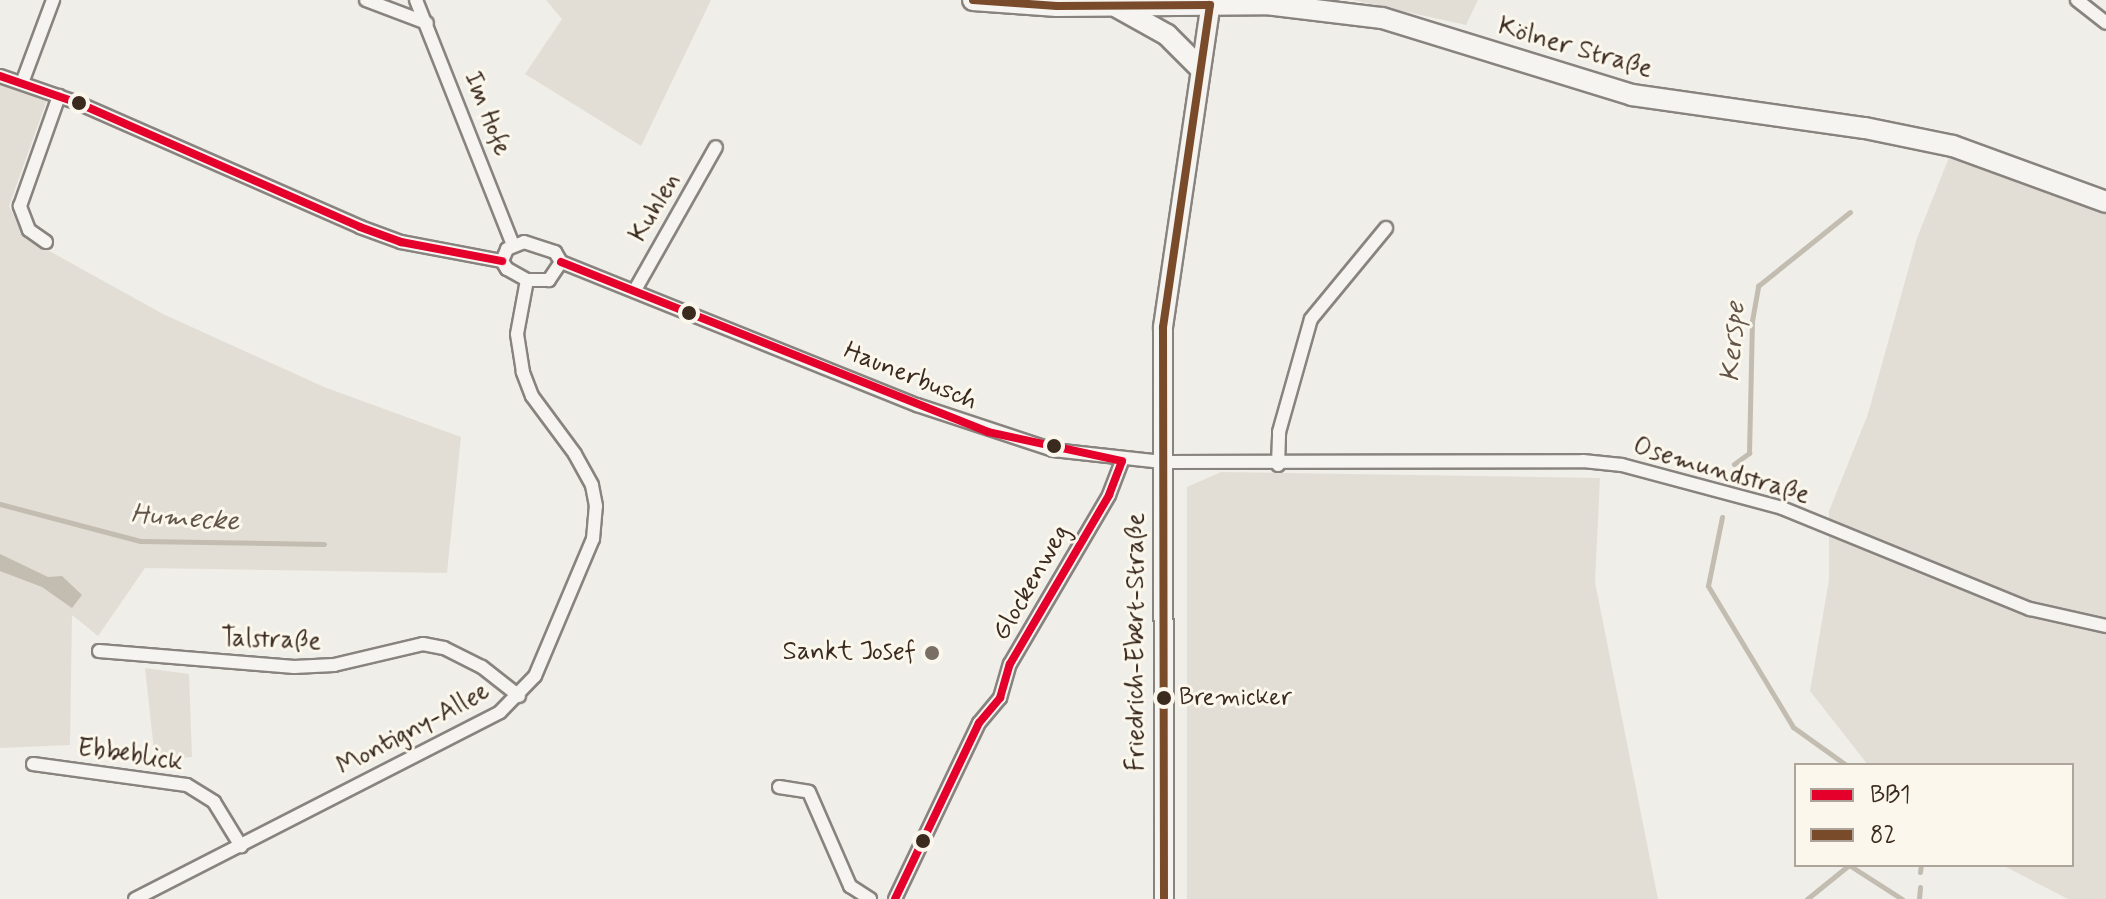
<!DOCTYPE html>
<meta charset="utf-8">
<style>
body{margin:0}
#map{position:relative;width:2106px;height:899px;overflow:hidden;background:#f0eee8;font-family:Mynerve,sans-serif}
div>[style]{position:absolute}
[style*='--x']{left:calc(var(--x)*1px);top:calc(var(--y)*1px);width:calc(var(--w)*1px);rotate:calc(var(--a)*1deg)}
.built>*{inset:0;background:#e3ded5}
.water>*{inset:0;background:#c2bcb1}
.stream>*{height:5px;margin:-2.5px;padding:0 2.5px;transform-origin:2.5px;border-radius:2.5px;background:#c2bcb1}
.roads{filter:drop-shadow(2px 0 #88837e) drop-shadow(-2px 0 #88837e) drop-shadow(0 2px #88837e) drop-shadow(0 -2px #88837e)}
.minor>*{height:12px;margin:-6px;padding:0 6px;transform-origin:6px;border-radius:6px;background:#f5f4f0}
.secondary>*{height:18px;margin:-9px;padding:0 9px;transform-origin:9px;border-radius:9px;background:#f5f4f0}
.primary>*{height:20px;margin:-10px;padding:0 10px;transform-origin:10px;border-radius:10px;background:#f5f4f0}
.bus-1>*{height:8px;margin:-4px;padding:0 4px;transform-origin:4px;border-radius:4px;background:#e4002b}
.bus-2>*{height:8px;margin:-4px;padding:0 4px;transform-origin:4px;border-radius:4px;background:#7a4b2a}
.dots>*{width:22px;height:22px;translate:-50% -50%;box-sizing:border-box;border:4px solid #fbf7ec;border-radius:50%}
span{translate:-50% -50%;white-space:nowrap;text-align:center;line-height:1.15;-webkit-text-stroke:6px #fbf7ec;paint-order:stroke}
.bus-label{font-size:24px;color:#3b2a1e}
.left{translate:0 -50%;text-align:left}
.street-label{font-size:26px;color:#3b2a1e}
.poi-label{font-size:26px;color:#3b2a1e}
.right{translate:-100% -50%;text-align:right}
.water-label{font-size:28px;color:#645549;font-style:italic}
.legend{position:absolute;left:1794px;top:763px;width:280px;height:104px;box-sizing:border-box;background:#fbf7ec;border:2px solid #aea59a;margin:0;padding:10px 14px;list-style:none;font-size:24px;color:#3b2a1e}
.legend li{display:flex;align-items:center;gap:16px;height:40px}
.legend b{width:40px;border:2px solid #aea59a}
</style>
<div id="map">
<div class="built">
<div style="clip-path:polygon(546px 0,711px 0,641px 146px,525px 74px,562px 19px)"></div>
<div style="clip-path:polygon(1353px 0,1478px 0,1466px 25px)"></div>
<div style="clip-path:polygon(0 84px,47px 100px,9px 206px,24px 237px,163px 314px,324px 387px,461px 437px,447px 573px,145px 568px,98px 636px,72px 615px,70px 745px,0 748px)"></div>
<div style="clip-path:polygon(1950px 155px,2106px 212px,2106px 899px,2068px 899px,2002px 865px,2072px 865px,2072px 765px,1868px 765px,1810px 691px,1829px 580px,1829px 511px,1868px 414px,1917px 238px)"></div>
<div style="clip-path:polygon(1221px 472px,1600px 478px,1595px 582px,1658px 899px,1187px 899px,1187px 487px)"></div>
<div style="clip-path:polygon(145px 668px,189px 674px,192px 757px,155px 760px)"></div>
</div>
<div class="water">
<div style="clip-path:polygon(0 554px,48px 577px,62px 576px,82px 595px,72px 608px,42px 587px,0 571px)"></div>
</div>
<div class="stream">
<div style="--x:1734;--y:464;--w:19;--a:-36"></div>
<div style="--x:1749;--y:453;--w:132;--a:-88.7"></div>
<div style="--x:1752;--y:321;--w:36;--a:-80"></div>
<div style="--x:1758;--y:286;--w:118;--a:-38.8"></div>
<div style="--x:0;--y:504;--w:145;--a:14.8"></div>
<div style="--x:140;--y:541;--w:184;--a:0.9"></div>
<div style="--x:1722;--y:517;--w:70;--a:101.5"></div>
<div style="--x:1708;--y:586;--w:165;--a:58.9"></div>
<div style="--x:1793;--y:727;--w:65;--a:35.6"></div>
<div style="--x:1920;--y:872;--w:7;--a:-82"></div>
<div style="--x:1807;--y:899;--w:54;--a:-39"></div>
<div style="--x:1849;--y:865;--w:63;--a:32.7"></div>
<div style="--x:1919;--y:899;--w:12;--a:-85"></div>
</div>
<div class="roads">
<div class="minor">
<div style="--x:366;--y:0;--w:65;--a:20.7"></div>
<div style="--x:416;--y:0;--w:264;--a:68.4"></div>
<div style="--x:2077;--y:0;--w:37;--a:38"></div>
<div style="--x:0;--y:76;--w:83;--a:19.1"></div>
<div style="--x:78;--y:103;--w:308;--a:23.7"></div>
<div style="--x:360;--y:227;--w:44;--a:20.1"></div>
<div style="--x:401;--y:242;--w:103;--a:10.7"></div>
<div style="--x:22;--y:83;--w:89;--a:-69.5"></div>
<div style="--x:46;--y:242;--w:21;--a:-145"></div>
<div style="--x:29;--y:230;--w:26;--a:-111"></div>
<div style="--x:20;--y:206;--w:117;--a:-70.5"></div>
<div style="--x:524;--y:242;--w:33;--a:18"></div>
<div style="--x:555;--y:252;--w:12;--a:59"></div>
<div style="--x:561;--y:262;--w:22;--a:124"></div>
<div style="--x:549;--y:280;--w:22;--a:180"></div>
<div style="--x:527;--y:280;--w:23;--a:-151"></div>
<div style="--x:507;--y:269;--w:9;--a:-122"></div>
<div style="--x:502;--y:261;--w:13;--a:-67"></div>
<div style="--x:507;--y:249;--w:18;--a:-22"></div>
<div style="--x:561;--y:262;--w:384;--a:21.9"></div>
<div style="--x:917;--y:405;--w:143;--a:18.3"></div>
<div style="--x:1053;--y:450;--w:110;--a:6.3"></div>
<div style="--x:1162;--y:462;--w:421;--a:-0.1"></div>
<div style="--x:1583;--y:461;--w:39;--a:6"></div>
<div style="--x:1622;--y:465;--w:166;--a:15"></div>
<div style="--x:1782;--y:508;--w:268;--a:22.2"></div>
<div style="--x:2030;--y:609;--w:78;--a:12.6"></div>
<div style="--x:635;--y:290;--w:164;--a:-60.5"></div>
<div style="--x:1278;--y:465;--w:33;--a:-88"></div>
<div style="--x:1279;--y:432;--w:117;--a:-74.2"></div>
<div style="--x:1311;--y:319;--w:118;--a:-50.5"></div>
<div style="--x:99;--y:651;--w:196;--a:4.7"></div>
<div style="--x:294;--y:667;--w:40;--a:-2.9"></div>
<div style="--x:334;--y:665;--w:91;--a:-13.3"></div>
<div style="--x:423;--y:644;--w:21;--a:11"></div>
<div style="--x:444;--y:648;--w:42;--a:26.6"></div>
<div style="--x:482;--y:667;--w:47;--a:38.1"></div>
<div style="--x:33;--y:764;--w:155;--a:7.8"></div>
<div style="--x:187;--y:785;--w:32;--a:32"></div>
<div style="--x:214;--y:802;--w:52;--a:58.5"></div>
<div style="--x:779;--y:787;--w:30;--a:9"></div>
<div style="--x:809;--y:792;--w:103;--a:66.4"></div>
<div style="--x:850;--y:886;--w:24;--a:33"></div>
<div style="--x:135;--y:899;--w:410;--a:-27.1"></div>
<div style="--x:500;--y:712;--w:50;--a:-45.8"></div>
<div style="--x:535;--y:676;--w:149;--a:-67.1"></div>
<div style="--x:593;--y:539;--w:33;--a:-85"></div>
<div style="--x:596;--y:506;--w:21;--a:-101"></div>
<div style="--x:592;--y:485;--w:35;--a:-119"></div>
<div style="--x:575;--y:454;--w:72;--a:-126.6"></div>
<div style="--x:532;--y:396;--w:26;--a:-111"></div>
<div style="--x:523;--y:372;--w:38;--a:-99"></div>
<div style="--x:517;--y:334;--w:55;--a:-79.5"></div>
<div style="--x:895;--y:899;--w:195;--a:-64.5"></div>
<div style="--x:979;--y:723;--w:33;--a:-50"></div>
<div style="--x:1000;--y:698;--w:35;--a:-74"></div>
<div style="--x:1010;--y:664;--w:196;--a:-59.6"></div>
<div style="--x:1109;--y:495;--w:36;--a:-69"></div>
</div>
<div class="secondary">
<div style="--x:1164;--y:899;--w:572;--a:-90.1"></div>
<div style="--x:1163;--y:327;--w:331;--a:-81.6"></div>
</div>
<div class="primary">
<div style="--x:973;--y:0;--w:84;--a:4.1"></div>
<div style="--x:1057;--y:6;--w:209;--a:-0.5"></div>
<div style="--x:1266;--y:4;--w:117;--a:6.9"></div>
<div style="--x:1382;--y:18;--w:262;--a:17.1"></div>
<div style="--x:1632;--y:95;--w:235;--a:8.1"></div>
<div style="--x:1865;--y:128;--w:90;--a:11.6"></div>
<div style="--x:1953;--y:146;--w:163;--a:20.1"></div>
<div style="--x:1117;--y:7;--w:57;--a:29.2"></div>
<div style="--x:1167;--y:35;--w:45;--a:45"></div>
</div>
</div>
<div class="bus-1">
<div style="--x:0;--y:76;--w:83;--a:19.1"></div>
<div style="--x:78;--y:103;--w:308;--a:23.7"></div>
<div style="--x:360;--y:227;--w:44;--a:20.1"></div>
<div style="--x:401;--y:242;--w:103;--a:10.7"></div>
<div style="--x:561;--y:262;--w:460;--a:21.7"></div>
<div style="--x:988;--y:432;--w:137;--a:12.2"></div>
<div style="--x:895;--y:899;--w:195;--a:-64.5"></div>
<div style="--x:979;--y:723;--w:33;--a:-50"></div>
<div style="--x:1000;--y:698;--w:35;--a:-74"></div>
<div style="--x:1010;--y:664;--w:196;--a:-59.6"></div>
<div style="--x:1109;--y:495;--w:36;--a:-69"></div>
</div>
<div class="bus-2">
<div style="--x:973;--y:0;--w:84;--a:4.1"></div>
<div style="--x:1057;--y:6;--w:153;--a:-0.4"></div>
<div style="--x:1210;--y:5;--w:325;--a:98.3"></div>
<div style="--x:1163;--y:327;--w:572;--a:89.9"></div>
</div>
<div class="dots">
<div style="left:79px;top:103px;background:#3b2a1e"></div>
<div style="left:689px;top:313px;background:#3b2a1e"></div>
<div style="left:1054px;top:446px;background:#3b2a1e"></div>
<div style="left:932px;top:653px;background:#7a6f65"></div>
<div style="left:1164px;top:698px;background:#3b2a1e"></div>
<div style="left:923px;top:841px;background:#3b2a1e"></div>
</div>
<div class="bus-label">
<span class="left" style="left:1179px;top:698px">Bremicker</span>
</div>
<div class="street-label">
<span style="left:1575px;top:49px;rotate:16deg">Kölner Straße</span>
<span style="left:486px;top:114px;rotate:69deg">Im Hofe</span>
<span style="left:656px;top:208px;rotate:-60deg">Kuhlen</span>
<span style="left:910px;top:377px;rotate:22deg">Haunerbusch</span>
<span style="left:1721px;top:472px;rotate:16deg">Osemundstraße</span>
<span style="left:1032px;top:583px;rotate:-60deg">Glockenweg</span>
<span style="left:271px;top:641px;rotate:2deg">Talstraße</span>
<span style="left:1137px;top:642px;rotate:-90deg">Friedrich-Ebert-Straße</span>
<span style="left:414px;top:730px;rotate:-28deg">Montigny-Allee</span>
<span style="left:130px;top:756px;rotate:8deg">Ebbeblick</span>
</div>
<div class="poi-label">
<span class="right" style="left:916px;top:653px">Sankt Josef</span>
</div>
<div class="water-label">
<span style="left:1734px;top:342px;rotate:-86deg">Kerspe</span>
<span style="left:185px;top:519px;rotate:4deg">Humecke</span>
</div>
<ul class="legend">
<li><b style="height:10px;background:#e4002b"></b>BB1</li>
<li><b style="height:10px;background:#7a4b2a"></b>82</li>
</ul>
</div>
